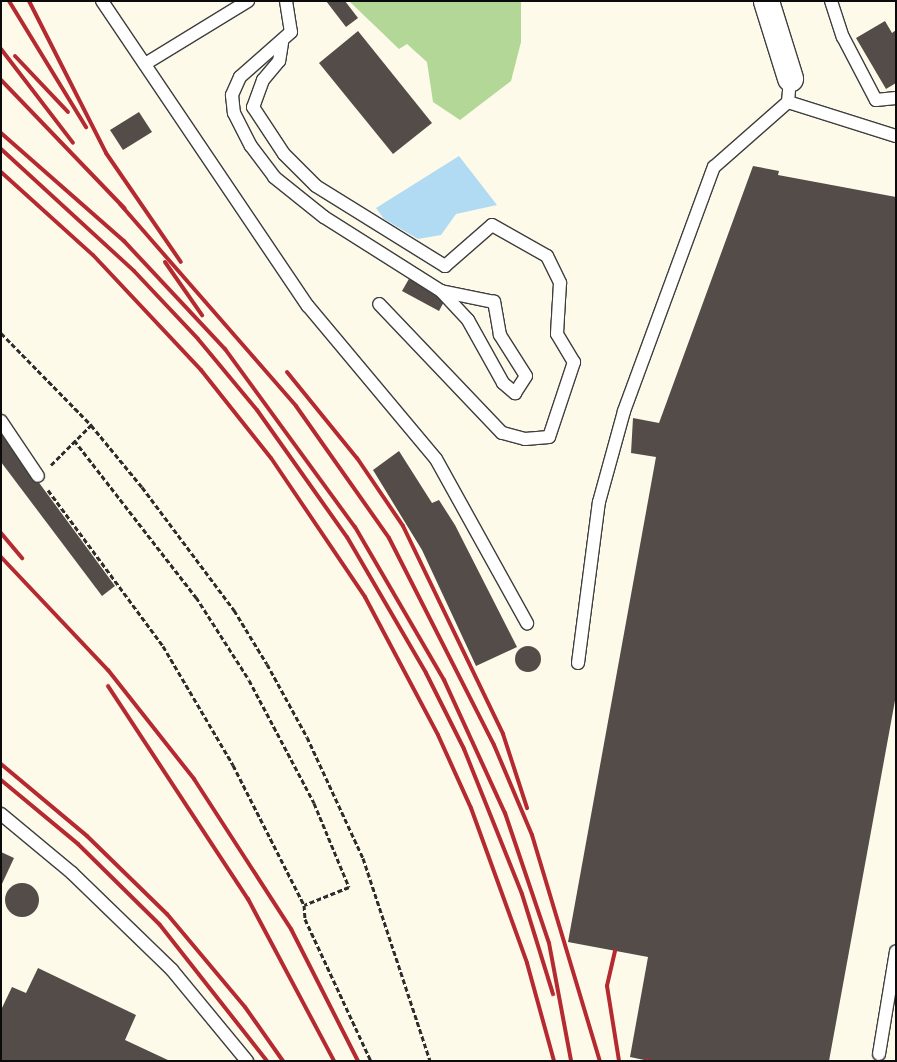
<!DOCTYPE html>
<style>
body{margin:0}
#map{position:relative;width:897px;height:1062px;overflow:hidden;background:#fefaea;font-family:"Playfair Display",serif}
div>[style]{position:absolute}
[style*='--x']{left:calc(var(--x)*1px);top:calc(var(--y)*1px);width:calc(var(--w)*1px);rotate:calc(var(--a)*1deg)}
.forest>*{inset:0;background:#b3d796}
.water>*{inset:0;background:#b1dbf3}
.building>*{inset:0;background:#534c48}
.round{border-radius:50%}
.path>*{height:3px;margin-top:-1.5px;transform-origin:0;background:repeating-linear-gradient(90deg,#2d2d2d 0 5px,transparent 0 7.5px)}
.roads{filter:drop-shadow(1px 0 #3e3e3e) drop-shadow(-1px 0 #3e3e3e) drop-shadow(0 1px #3e3e3e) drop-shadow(0 -1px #3e3e3e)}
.lane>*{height:12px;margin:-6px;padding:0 6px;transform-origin:6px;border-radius:6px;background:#fff}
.street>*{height:25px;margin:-12.5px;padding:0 12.5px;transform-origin:12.5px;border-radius:12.5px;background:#fff}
.rail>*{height:4px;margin:-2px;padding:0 2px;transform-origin:2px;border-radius:2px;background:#b52930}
span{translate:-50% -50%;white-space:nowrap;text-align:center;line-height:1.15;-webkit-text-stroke:5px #fff;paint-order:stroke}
.frame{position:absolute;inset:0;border:2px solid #0b0b0b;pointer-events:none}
</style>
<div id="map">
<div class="forest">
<div style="clip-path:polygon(349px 1px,521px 1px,521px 42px,511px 81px,460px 120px,433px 102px,427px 62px,407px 44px,399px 49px)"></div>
</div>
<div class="water">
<div style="clip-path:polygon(459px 156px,497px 205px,456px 214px,441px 235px,418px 239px,384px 219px,376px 208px)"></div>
</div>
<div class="building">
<div style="clip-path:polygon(326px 1px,345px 1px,358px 18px,346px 27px)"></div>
<div style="clip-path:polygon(885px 21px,892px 33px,896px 30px,896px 83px,886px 89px,856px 38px)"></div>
<div style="clip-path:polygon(358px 31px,432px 123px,393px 154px,319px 63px)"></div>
<div style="clip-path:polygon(139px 112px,152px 132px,123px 150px,110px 130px)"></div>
<div style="clip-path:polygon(753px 166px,779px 171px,778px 175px,896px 197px,896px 695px,829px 1061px,649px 1061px,630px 1057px,648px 957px,568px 942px,656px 457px,631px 453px,633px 418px,659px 423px)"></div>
<div style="clip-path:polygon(410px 277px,446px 298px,439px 311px,402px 291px)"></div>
<div style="clip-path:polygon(1px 431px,115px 586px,102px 596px,1px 462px)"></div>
<div style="clip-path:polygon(399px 451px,432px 503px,439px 500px,455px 525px,517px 647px,476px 666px,422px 550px,373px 470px)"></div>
<div class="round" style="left:515px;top:646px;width:26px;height:26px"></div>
<div style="clip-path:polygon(1px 852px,14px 858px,1px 886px)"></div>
<div class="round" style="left:5px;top:883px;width:34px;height:34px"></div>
<div style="clip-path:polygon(38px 968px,136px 1015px,125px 1040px,170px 1061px,1px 1061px,1px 1010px,12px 987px,26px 993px)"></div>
</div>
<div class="path">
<div style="--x:1;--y:333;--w:129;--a:45.6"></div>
<div style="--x:91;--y:425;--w:80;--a:50.6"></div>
<div style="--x:142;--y:487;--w:154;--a:53.2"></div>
<div style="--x:234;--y:610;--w:63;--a:58.6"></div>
<div style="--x:267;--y:664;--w:83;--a:61.3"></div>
<div style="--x:307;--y:737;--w:133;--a:65.2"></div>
<div style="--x:363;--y:858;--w:214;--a:71.7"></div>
<div style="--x:74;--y:440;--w:199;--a:52.2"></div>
<div style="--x:196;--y:597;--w:98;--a:57.4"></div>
<div style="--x:249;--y:680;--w:139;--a:62.1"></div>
<div style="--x:314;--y:803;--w:91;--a:67.4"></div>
<div style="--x:349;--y:887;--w:48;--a:158.2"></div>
<div style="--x:51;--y:465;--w:57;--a:-45"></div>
<div style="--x:48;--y:490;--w:194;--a:53.6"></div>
<div style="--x:163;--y:646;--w:138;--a:59.5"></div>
<div style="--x:233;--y:765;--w:157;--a:63.1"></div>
<div style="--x:304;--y:905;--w:14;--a:86"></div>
<div style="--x:305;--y:919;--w:157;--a:65.1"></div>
</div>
<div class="roads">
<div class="lane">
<div style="--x:102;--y:1;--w:368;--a:56"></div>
<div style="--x:308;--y:306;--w:199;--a:50.1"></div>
<div style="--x:436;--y:459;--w:188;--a:61"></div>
<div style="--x:286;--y:1;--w:31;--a:81"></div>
<div style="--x:291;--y:32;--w:68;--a:138.6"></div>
<div style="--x:240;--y:77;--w:20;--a:114"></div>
<div style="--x:232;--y:95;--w:18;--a:84"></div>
<div style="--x:234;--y:113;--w:37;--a:63"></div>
<div style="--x:251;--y:146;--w:39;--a:53"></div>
<div style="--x:274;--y:177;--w:64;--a:38.7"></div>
<div style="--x:324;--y:217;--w:138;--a:32.3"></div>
<div style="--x:441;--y:291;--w:40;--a:47"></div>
<div style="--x:468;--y:320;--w:72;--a:60.9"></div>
<div style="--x:503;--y:383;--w:16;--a:40"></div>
<div style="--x:515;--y:393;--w:20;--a:-57"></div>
<div style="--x:526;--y:376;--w:49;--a:-122.4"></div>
<div style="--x:500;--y:335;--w:34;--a:-100"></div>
<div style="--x:494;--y:302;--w:54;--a:-168.3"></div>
<div style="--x:831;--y:1;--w:38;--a:72"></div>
<div style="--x:843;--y:37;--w:71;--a:62.4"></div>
<div style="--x:876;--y:100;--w:20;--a:-6"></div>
<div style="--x:282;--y:43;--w:18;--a:99"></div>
<div style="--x:279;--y:61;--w:25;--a:130"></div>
<div style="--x:263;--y:80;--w:29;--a:110"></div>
<div style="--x:253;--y:107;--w:56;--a:56.6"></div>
<div style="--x:284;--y:154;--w:45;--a:45"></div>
<div style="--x:316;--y:186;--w:152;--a:31.8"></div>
<div style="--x:445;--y:266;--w:62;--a:-41.1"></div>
<div style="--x:492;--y:225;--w:63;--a:29.4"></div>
<div style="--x:547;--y:256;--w:30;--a:64"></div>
<div style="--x:560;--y:283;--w:51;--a:93.4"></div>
<div style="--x:557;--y:334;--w:33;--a:59"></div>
<div style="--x:574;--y:362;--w:79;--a:108.4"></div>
<div style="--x:549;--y:437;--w:24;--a:175"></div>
<div style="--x:525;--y:439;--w:24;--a:-165"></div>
<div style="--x:502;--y:433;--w:178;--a:-133.6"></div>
<div style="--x:145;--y:64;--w:121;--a:-31.5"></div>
<div style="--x:788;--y:102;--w:113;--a:17.5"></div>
<div style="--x:1;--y:421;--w:66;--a:56.1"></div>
<div style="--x:578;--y:663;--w:162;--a:-82.6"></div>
<div style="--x:599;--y:502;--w:94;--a:-74.6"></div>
<div style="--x:624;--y:411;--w:260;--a:-69.8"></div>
<div style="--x:714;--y:167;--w:98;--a:-41.3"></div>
<div style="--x:788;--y:102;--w:24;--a:-85"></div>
<div style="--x:1;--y:814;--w:92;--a:39.7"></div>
<div style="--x:72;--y:873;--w:139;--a:44.1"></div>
<div style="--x:172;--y:970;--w:118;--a:50.5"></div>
<div style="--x:879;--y:1054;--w:104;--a:-80.6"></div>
</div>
<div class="street">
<div style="--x:766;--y:1;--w:81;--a:72.7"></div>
</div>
</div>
<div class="rail">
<div style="--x:9;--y:1;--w:148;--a:58.6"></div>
<div style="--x:29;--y:1;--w:170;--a:63.1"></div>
<div style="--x:106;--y:153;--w:132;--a:55.5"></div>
<div style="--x:1;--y:49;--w:118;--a:52.5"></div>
<div style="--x:15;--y:56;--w:77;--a:46.6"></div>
<div style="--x:1;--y:80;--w:178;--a:46.1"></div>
<div style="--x:1;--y:133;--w:164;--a:41.3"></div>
<div style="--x:124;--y:241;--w:148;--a:46.9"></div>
<div style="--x:225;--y:349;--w:220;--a:53.9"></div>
<div style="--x:355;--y:527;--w:177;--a:59.8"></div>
<div style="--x:444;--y:680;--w:146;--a:65.4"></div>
<div style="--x:505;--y:813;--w:137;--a:71.3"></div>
<div style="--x:549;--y:943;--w:120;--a:79.4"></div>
<div style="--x:1;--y:149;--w:180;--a:42.5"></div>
<div style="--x:134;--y:271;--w:93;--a:46.7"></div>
<div style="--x:198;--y:339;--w:92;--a:50.3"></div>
<div style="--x:257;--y:410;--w:156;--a:54.7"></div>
<div style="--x:347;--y:537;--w:157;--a:59.8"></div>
<div style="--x:426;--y:673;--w:85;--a:63.4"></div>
<div style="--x:464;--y:749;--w:156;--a:68.2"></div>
<div style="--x:522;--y:894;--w:105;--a:72.8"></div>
<div style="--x:1;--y:172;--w:124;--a:42.1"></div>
<div style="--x:93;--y:255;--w:158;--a:46.8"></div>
<div style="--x:201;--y:370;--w:112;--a:51.5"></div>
<div style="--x:271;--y:458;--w:168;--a:55.9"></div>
<div style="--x:365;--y:597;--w:156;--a:62.1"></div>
<div style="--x:438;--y:735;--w:80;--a:65.7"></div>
<div style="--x:471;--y:808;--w:165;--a:70.1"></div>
<div style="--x:527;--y:963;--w:102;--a:74.6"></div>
<div style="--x:120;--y:204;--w:268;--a:48.9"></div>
<div style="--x:296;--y:406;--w:161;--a:54.8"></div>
<div style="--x:389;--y:538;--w:232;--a:63.1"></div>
<div style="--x:494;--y:745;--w:98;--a:67.1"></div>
<div style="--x:532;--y:835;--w:236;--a:73.3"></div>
<div style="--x:165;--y:262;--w:65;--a:55.1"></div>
<div style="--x:287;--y:372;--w:111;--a:50.9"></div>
<div style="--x:357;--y:458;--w:82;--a:55.9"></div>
<div style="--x:403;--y:526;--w:231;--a:64.3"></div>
<div style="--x:503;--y:734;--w:78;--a:72"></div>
<div style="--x:1;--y:533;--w:33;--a:50"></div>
<div style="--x:1;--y:557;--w:156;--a:46.6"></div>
<div style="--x:108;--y:670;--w:139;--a:51.7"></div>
<div style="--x:194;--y:779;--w:179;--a:57.1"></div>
<div style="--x:291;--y:929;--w:148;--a:63.1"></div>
<div style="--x:108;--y:686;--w:255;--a:56.7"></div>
<div style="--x:248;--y:899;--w:183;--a:62"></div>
<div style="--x:1;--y:764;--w:112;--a:39.9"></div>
<div style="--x:87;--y:836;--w:112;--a:44.3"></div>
<div style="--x:167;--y:914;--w:121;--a:50"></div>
<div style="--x:245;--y:1007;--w:66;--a:54.9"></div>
<div style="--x:1;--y:780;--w:100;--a:39.7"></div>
<div style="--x:78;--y:844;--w:115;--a:44.6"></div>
<div style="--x:160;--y:925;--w:173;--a:51.8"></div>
<div style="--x:615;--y:951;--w:36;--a:103"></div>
<div style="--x:607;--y:986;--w:76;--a:80.9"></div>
<div style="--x:647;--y:1061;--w:1;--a:-90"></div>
</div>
<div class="frame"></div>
</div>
